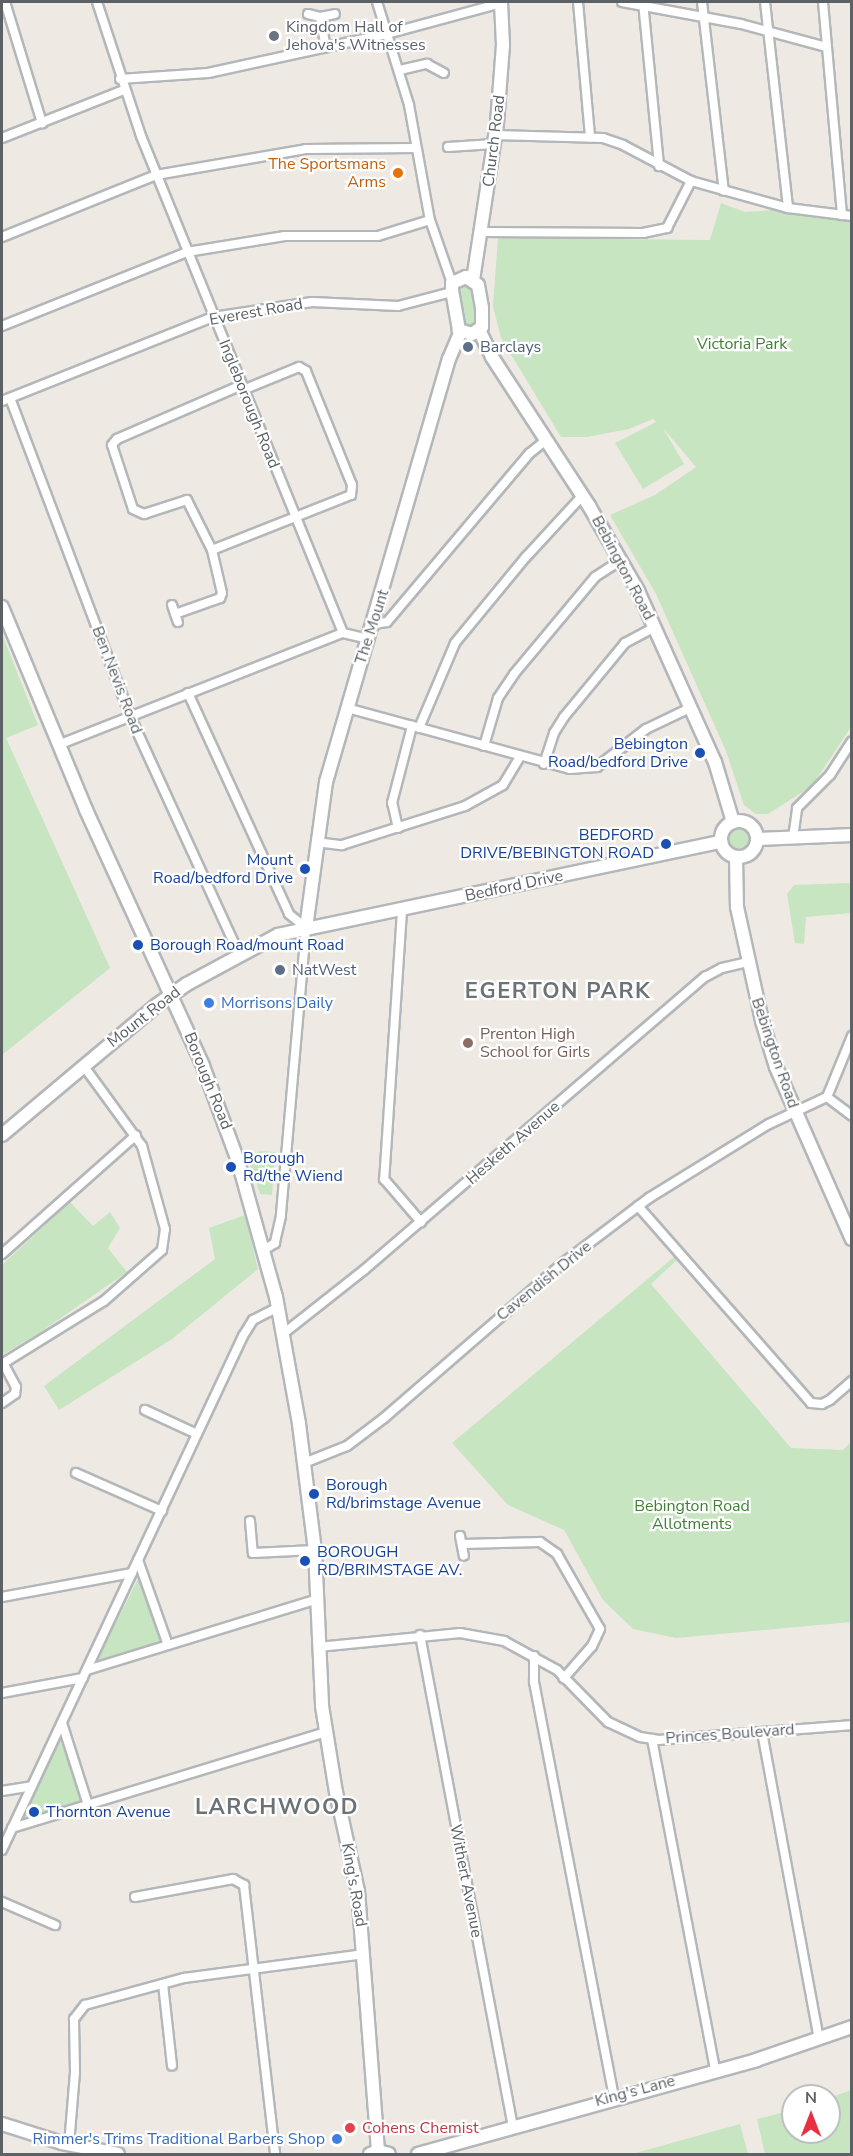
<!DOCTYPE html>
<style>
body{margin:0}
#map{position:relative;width:853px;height:2156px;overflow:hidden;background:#eeeae3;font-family:"Nunito Sans",sans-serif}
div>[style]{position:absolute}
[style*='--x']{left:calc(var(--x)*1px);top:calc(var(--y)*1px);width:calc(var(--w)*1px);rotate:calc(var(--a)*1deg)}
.green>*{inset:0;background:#c6e5c0}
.round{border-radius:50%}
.roads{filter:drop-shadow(2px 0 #b4b7ba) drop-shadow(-2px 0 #b4b7ba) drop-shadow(0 2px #b4b7ba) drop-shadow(0 -2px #b4b7ba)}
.street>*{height:8px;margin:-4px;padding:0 4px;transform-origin:4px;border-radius:4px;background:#fff}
.secondary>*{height:12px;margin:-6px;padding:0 6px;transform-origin:6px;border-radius:6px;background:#fff}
.secondary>.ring{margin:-6px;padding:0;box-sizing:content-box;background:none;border:12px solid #fff;border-radius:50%}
.dots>*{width:16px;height:16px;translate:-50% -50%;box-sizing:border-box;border:3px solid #fff;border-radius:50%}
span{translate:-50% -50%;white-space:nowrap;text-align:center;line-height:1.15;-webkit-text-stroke:4.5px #fff;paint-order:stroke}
.worship-label{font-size:16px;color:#5b616d}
.left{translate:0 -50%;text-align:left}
.street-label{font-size:16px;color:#5b6164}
.food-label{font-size:16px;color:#c56008}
.right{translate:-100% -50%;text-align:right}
.park-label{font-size:16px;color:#3f8135}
.service-label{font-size:16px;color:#4e5e75}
.transit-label{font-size:16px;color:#164399}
.shop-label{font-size:16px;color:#366cbe}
.education-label{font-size:16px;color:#785e54}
.health-label{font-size:16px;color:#be3a42}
.district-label{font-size:22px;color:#6c7376;font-weight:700;letter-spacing:1.5px}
.frame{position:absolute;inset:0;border:3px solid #5b6164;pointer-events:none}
.north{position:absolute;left:781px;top:2084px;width:60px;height:60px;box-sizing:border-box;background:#fff;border:2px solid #bdc0c1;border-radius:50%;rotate:0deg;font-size:16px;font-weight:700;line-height:24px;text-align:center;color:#5b6164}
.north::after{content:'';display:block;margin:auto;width:21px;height:27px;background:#e73041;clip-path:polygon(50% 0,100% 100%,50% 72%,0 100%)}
</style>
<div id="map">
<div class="green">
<div style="clip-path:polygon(721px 203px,745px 212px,787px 209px,851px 218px,851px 727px,812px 786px,768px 814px,756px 814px,744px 805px,726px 751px,656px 594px,610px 515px,655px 495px,696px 467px,663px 428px,684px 464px,643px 489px,615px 443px,656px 422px,653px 419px,629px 429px,587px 437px,561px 437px,501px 338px,493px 306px,498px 238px,710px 240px)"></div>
<div style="clip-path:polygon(464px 283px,473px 286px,476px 328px,463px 328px,456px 293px)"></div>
<div style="clip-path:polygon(2px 634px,38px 725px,6px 738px,110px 968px,2px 1055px)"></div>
<div class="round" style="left:726px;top:826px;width:26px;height:26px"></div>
<div style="clip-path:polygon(851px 883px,851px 913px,806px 917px,804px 944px,795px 943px,787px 894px,794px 885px)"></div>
<div style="clip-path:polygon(261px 1151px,275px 1152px,272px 1195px,260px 1194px,247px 1156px)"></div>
<div style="clip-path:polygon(70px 1202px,93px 1226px,110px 1212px,120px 1228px,108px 1248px,127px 1272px,39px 1333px,2px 1355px,2px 1265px)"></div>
<div style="clip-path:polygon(245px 1215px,258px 1269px,172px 1339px,59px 1410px,44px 1386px,215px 1259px,209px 1228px)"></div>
<div style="clip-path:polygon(674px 1257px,677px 1260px,651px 1284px,791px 1448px,843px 1450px,851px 1442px,851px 1622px,676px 1638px,633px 1629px,603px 1600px,564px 1530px,508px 1505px,452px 1443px)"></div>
<div style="clip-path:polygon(140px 1575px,163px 1644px,100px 1662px,98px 1659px)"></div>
<div style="clip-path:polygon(60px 1739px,83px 1804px,28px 1819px,25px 1815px)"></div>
<div style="clip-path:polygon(851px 2090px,851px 2154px,765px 2154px,757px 2119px,793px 2110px,793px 2132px,829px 2132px,829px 2098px)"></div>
<div style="clip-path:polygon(740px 2124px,748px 2154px,632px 2154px)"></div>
</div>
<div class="roads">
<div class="street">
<div style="--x:5;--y:2;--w:127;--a:73"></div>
<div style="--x:97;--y:2;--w:141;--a:71.8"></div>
<div style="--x:141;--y:136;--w:536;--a:67.88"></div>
<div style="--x:377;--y:2;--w:108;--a:72.7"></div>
<div style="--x:409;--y:105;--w:117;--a:79.7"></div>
<div style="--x:430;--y:220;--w:67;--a:70.8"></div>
<div style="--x:578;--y:2;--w:136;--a:84.9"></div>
<div style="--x:622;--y:2;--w:121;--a:10.5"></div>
<div style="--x:741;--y:24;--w:88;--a:15.1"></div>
<div style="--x:643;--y:2;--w:165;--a:84.4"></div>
<div style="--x:702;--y:2;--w:190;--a:83.4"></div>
<div style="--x:765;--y:2;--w:207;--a:83.6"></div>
<div style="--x:823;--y:2;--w:214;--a:84.9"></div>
<div style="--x:308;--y:14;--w:12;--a:14"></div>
<div style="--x:320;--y:17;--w:31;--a:79"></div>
<div style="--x:320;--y:17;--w:15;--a:-11"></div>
<div style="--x:400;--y:70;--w:28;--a:-13"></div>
<div style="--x:427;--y:64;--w:19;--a:28"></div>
<div style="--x:120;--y:79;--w:88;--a:-3.9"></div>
<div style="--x:208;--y:73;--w:183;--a:-12.3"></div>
<div style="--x:387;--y:34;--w:118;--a:-15.2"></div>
<div style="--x:495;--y:135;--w:108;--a:1.6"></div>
<div style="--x:603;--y:138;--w:21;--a:19"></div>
<div style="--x:623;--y:145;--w:77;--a:27.9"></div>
<div style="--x:691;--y:181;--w:101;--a:15.6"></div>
<div style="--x:788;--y:208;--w:64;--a:7.1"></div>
<div style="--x:2;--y:138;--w:131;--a:-21.5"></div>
<div style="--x:448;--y:147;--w:46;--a:-3.7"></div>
<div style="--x:483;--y:232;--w:160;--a:0.4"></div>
<div style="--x:643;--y:233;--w:25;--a:-12"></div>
<div style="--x:667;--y:228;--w:53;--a:-62.9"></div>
<div style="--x:2;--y:237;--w:166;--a:-21.9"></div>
<div style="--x:156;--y:175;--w:152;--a:-9.8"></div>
<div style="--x:306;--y:149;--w:110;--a:-0.5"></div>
<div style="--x:2;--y:326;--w:199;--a:-21.8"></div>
<div style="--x:187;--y:252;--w:99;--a:-9.3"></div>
<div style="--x:285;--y:236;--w:93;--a:0"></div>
<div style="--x:378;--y:236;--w:54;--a:-17.1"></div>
<div style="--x:10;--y:398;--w:340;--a:69.3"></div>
<div style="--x:130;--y:716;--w:264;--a:65.4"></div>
<div style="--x:2;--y:401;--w:227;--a:-21.7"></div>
<div style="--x:213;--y:317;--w:100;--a:-8.6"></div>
<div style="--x:312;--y:302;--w:86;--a:2.7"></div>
<div style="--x:398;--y:306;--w:56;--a:-14.5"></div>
<div style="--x:212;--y:550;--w:149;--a:-21.6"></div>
<div style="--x:351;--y:495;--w:10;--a:-84"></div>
<div style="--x:352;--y:485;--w:123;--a:-112"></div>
<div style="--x:306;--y:371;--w:8;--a:-150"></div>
<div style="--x:299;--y:367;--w:61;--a:157.7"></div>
<div style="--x:212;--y:550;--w:56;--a:-116.6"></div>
<div style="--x:187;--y:500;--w:45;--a:162"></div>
<div style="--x:144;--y:514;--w:12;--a:-156"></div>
<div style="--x:133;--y:509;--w:67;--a:-108.2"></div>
<div style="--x:112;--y:445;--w:8;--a:-50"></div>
<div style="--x:117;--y:439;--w:136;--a:-23.4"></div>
<div style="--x:172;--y:605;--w:18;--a:71"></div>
<div style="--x:175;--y:614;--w:48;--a:-19.6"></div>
<div style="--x:220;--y:598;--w:5;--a:-68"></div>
<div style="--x:222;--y:593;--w:44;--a:-103.1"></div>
<div style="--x:374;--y:624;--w:13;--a:-9"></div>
<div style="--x:387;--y:622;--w:221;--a:-49.8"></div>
<div style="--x:530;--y:453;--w:21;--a:-39"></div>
<div style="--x:188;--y:693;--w:243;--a:65.4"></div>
<div style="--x:289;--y:914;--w:22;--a:39"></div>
<div style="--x:306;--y:928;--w:289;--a:95"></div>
<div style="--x:281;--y:1216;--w:28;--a:103"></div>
<div style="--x:275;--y:1243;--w:13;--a:148"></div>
<div style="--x:347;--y:708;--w:231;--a:15.3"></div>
<div style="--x:570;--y:769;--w:27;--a:-4"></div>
<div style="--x:597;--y:767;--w:62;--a:-37.8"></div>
<div style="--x:646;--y:729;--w:49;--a:-25.5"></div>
<div style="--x:419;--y:728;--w:92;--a:-67"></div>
<div style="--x:455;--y:643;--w:112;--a:-50.5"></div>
<div style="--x:526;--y:557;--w:84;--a:-47.4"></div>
<div style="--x:58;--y:745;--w:306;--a:-21.5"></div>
<div style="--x:343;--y:633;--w:27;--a:13"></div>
<div style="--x:484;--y:746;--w:50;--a:-73.7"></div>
<div style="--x:498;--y:698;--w:29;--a:-56"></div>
<div style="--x:514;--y:674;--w:126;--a:-50.1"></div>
<div style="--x:595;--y:577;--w:31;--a:-33"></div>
<div style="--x:544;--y:764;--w:33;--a:-72"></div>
<div style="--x:554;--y:733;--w:19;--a:-58"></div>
<div style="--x:564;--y:717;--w:96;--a:-50.5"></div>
<div style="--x:625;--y:643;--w:34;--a:-28"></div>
<div style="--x:398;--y:828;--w:26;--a:-103"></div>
<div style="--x:392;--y:803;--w:80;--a:-75.4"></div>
<div style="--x:793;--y:838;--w:30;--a:-82"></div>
<div style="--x:797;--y:808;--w:47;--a:-45"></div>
<div style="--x:830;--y:775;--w:40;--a:-57.1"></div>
<div style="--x:316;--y:842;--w:26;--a:7"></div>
<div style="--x:342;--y:845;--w:129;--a:-17.6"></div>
<div style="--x:465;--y:806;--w:43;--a:-28.9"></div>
<div style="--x:503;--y:785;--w:33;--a:-59"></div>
<div style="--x:402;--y:911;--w:269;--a:93.8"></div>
<div style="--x:384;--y:1179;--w:57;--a:49.3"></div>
<div style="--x:827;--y:1097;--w:31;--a:37"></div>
<div style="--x:638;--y:1206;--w:262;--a:48.7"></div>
<div style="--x:811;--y:1403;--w:11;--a:5"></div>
<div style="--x:822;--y:1404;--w:9;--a:-27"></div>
<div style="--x:830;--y:1400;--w:29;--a:-41"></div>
<div style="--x:2;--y:1254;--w:179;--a:-41.6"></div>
<div style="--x:283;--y:1334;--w:103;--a:-38.3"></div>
<div style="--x:364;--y:1270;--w:450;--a:-40.7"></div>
<div style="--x:705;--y:977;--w:19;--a:-28"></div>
<div style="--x:722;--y:968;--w:26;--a:-13"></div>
<div style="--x:2;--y:1364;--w:120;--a:-31.7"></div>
<div style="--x:104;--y:1301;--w:77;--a:-41.3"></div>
<div style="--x:162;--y:1250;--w:21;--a:-82"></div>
<div style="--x:165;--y:1229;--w:86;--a:-105.5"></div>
<div style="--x:142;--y:1146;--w:100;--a:-126.1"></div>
<div style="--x:2;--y:1403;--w:16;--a:-35"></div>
<div style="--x:15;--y:1394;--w:7;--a:-82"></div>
<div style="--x:16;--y:1387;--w:27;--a:-118"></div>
<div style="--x:145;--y:1410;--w:57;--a:24.8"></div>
<div style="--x:304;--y:1463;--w:46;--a:-21.6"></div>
<div style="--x:347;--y:1446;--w:46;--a:-37.1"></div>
<div style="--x:384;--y:1418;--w:237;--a:-40.9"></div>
<div style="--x:563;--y:1263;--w:108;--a:-37.1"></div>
<div style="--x:649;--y:1198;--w:141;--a:-31.7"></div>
<div style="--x:769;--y:1124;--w:64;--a:-25"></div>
<div style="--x:827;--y:1097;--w:66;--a:-67.7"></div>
<div style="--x:76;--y:1473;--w:94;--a:23.8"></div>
<div style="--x:250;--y:1521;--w:32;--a:85"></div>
<div style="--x:253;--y:1553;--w:62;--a:-2.8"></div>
<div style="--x:460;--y:1536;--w:20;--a:79"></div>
<div style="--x:463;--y:1544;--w:77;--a:-1.5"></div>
<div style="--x:540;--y:1542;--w:21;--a:35"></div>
<div style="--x:557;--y:1554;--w:86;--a:60.2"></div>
<div style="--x:600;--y:1629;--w:19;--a:115"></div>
<div style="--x:592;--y:1646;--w:43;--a:131.2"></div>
<div style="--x:138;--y:1560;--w:90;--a:70.6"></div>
<div style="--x:2;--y:1597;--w:132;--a:-10.5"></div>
<div style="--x:420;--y:1635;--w:501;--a:79.3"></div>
<div style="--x:318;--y:1647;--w:143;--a:-5.6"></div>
<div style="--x:460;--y:1633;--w:45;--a:10.3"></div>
<div style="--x:504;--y:1641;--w:60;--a:28.7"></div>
<div style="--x:557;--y:1670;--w:73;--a:45.6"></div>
<div style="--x:608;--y:1722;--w:35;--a:25"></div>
<div style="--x:640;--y:1737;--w:19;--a:9"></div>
<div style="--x:659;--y:1740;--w:194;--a:-4.4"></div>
<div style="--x:534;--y:1656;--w:26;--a:90"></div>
<div style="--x:534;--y:1682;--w:423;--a:79.1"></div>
<div style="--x:87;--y:1670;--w:242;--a:-17.1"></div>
<div style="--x:2;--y:1693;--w:82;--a:-10.5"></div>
<div style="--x:62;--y:1723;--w:86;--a:72.4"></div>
<div style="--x:762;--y:1732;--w:312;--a:79.5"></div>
<div style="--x:652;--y:1739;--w:337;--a:79.2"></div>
<div style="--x:2;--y:1791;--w:30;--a:-9"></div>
<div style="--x:12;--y:1828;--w:328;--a:-17"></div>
<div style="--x:2;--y:1850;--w:568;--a:-64.88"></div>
<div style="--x:243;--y:1336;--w:19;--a:-58"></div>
<div style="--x:253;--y:1320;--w:28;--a:-27"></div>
<div style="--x:135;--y:1897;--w:100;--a:-10.4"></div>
<div style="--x:233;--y:1879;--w:13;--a:29"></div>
<div style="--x:244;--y:1885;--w:271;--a:83.4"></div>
<div style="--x:2;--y:1902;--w:58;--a:23.5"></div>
<div style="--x:163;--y:1984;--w:82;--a:83.7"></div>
<div style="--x:69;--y:2145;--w:73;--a:-85.3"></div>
<div style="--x:75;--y:2072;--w:53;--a:-91.1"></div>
<div style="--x:74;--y:2019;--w:18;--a:-52"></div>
<div style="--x:85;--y:2005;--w:103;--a:-15.3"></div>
<div style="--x:184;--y:1978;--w:182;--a:-7.6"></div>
</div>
<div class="secondary">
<div style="--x:466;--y:277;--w:14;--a:34"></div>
<div style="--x:478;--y:285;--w:23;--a:80"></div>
<div style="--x:482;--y:308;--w:19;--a:90"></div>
<div style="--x:482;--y:327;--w:12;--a:145"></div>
<div style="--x:472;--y:334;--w:14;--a:-163"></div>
<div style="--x:459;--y:330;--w:39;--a:-100"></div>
<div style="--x:452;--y:292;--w:9;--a:-90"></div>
<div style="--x:452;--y:283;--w:15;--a:-23"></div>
<div style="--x:473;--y:280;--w:159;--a:-81.3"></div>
<div style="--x:497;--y:123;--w:78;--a:-85.6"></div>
<div style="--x:503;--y:45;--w:43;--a:-92.7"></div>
<div style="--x:479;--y:330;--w:30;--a:64"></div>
<div style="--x:492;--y:357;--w:178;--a:56.9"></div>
<div style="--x:589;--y:506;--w:98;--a:60"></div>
<div style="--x:638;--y:591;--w:188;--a:65.8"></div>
<div style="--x:715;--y:762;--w:63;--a:73.3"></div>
<div style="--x:2;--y:607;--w:220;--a:67.5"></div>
<div style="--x:86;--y:810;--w:281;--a:65.4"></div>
<div style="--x:203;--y:1066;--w:101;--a:69.8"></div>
<div style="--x:238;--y:1161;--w:141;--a:74.4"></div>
<div style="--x:276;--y:1297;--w:129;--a:79.7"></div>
<div style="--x:299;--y:1424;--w:127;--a:82.8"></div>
<div style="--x:315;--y:1550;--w:156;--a:87.4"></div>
<div style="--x:322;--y:1706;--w:87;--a:80.8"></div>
<div style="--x:336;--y:1792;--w:101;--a:77.5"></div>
<div style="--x:358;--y:1891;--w:261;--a:85.6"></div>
<div class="ring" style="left:721px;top:821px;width:24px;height:24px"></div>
<div style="--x:758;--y:839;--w:94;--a:-2.4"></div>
<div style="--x:736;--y:857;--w:50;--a:88.9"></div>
<div style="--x:737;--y:907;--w:117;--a:77.6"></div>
<div style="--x:762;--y:1021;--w:48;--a:73.1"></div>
<div style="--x:776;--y:1067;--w:188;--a:66.2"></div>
<div style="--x:306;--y:928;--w:147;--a:-82.2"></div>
<div style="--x:326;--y:782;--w:441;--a:-73.8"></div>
<div style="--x:449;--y:359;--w:30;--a:-67"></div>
<div style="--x:2;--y:1135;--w:202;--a:-40"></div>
<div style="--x:157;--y:1005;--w:37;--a:-35"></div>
<div style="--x:187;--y:984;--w:103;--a:-28.3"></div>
<div style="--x:278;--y:935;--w:453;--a:-11.9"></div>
<div style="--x:2;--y:2124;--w:63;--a:17.6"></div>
<div style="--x:62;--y:2143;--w:57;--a:11.1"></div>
<div style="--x:370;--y:2154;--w:9;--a:-21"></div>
<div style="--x:378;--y:2151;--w:11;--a:15"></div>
<div style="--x:418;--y:2154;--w:351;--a:-15.5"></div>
<div style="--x:756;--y:2060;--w:102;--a:-19"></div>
</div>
</div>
<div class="dots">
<div style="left:274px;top:36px;background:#6b7280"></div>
<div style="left:398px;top:173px;background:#e8710a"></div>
<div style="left:468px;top:347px;background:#5c6f8a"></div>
<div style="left:700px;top:753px;background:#1a4fb4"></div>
<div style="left:666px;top:844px;background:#1a4fb4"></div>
<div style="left:305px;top:869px;background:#1a4fb4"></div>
<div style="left:138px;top:945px;background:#1a4fb4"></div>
<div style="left:280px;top:970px;background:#5c6f8a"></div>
<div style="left:209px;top:1003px;background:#3f7fe0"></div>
<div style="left:468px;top:1043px;background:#8d6e63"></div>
<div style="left:231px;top:1167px;background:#1a4fb4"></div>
<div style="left:314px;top:1494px;background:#1a4fb4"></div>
<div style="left:305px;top:1561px;background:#1a4fb4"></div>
<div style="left:34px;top:1812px;background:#1a4fb4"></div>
<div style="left:350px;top:2128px;background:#e0444e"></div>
<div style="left:337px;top:2139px;background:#3f7fe0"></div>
</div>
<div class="worship-label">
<span class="left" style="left:286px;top:36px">Kingdom Hall of<br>Jehova's Witnesses</span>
</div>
<div class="street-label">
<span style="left:494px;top:141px;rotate:-83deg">Church Road</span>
<span style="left:256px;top:312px;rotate:-10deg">Everest Road</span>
<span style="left:249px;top:404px;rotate:68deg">Ingleborough Road</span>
<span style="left:623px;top:568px;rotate:62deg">Bebington Road</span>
<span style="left:372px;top:627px;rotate:-72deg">The Mount</span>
<span style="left:117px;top:680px;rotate:69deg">Ben Nevis Road</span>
<span style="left:514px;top:886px;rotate:-12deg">Bedford Drive</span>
<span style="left:144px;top:1017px;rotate:-38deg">Mount Road</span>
<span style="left:775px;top:1053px;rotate:71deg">Bebington Road</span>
<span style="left:208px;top:1081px;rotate:68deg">Borough Road</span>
<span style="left:513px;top:1143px;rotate:-41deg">Hesketh Avenue</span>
<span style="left:544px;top:1281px;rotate:-39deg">Cavendish Drive</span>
<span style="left:730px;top:1734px;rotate:-4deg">Princes Boulevard</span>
<span style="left:466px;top:1881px;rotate:79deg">Withert Avenue</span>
<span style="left:354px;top:1885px;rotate:80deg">King's Road</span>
<span style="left:635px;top:2091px;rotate:-15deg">King's Lane</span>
</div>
<div class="food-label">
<span class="right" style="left:386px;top:173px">The Sportsmans<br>Arms</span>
</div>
<div class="park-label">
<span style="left:742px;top:344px">Victoria Park</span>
<span style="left:692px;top:1515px">Bebington Road<br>Allotments</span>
</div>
<div class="service-label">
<span class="left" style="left:480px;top:347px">Barclays</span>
<span class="left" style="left:292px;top:970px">NatWest</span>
</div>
<div class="transit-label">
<span class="right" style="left:688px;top:753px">Bebington<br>Road/bedford Drive</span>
<span class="right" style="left:654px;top:844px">BEDFORD<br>DRIVE/BEBINGTON ROAD</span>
<span class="right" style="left:293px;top:869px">Mount<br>Road/bedford Drive</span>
<span class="left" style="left:150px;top:945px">Borough Road/mount Road</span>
<span class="left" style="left:243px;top:1167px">Borough<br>Rd/the Wiend</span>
<span class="left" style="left:326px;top:1494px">Borough<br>Rd/brimstage Avenue</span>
<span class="left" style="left:317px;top:1561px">BOROUGH<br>RD/BRIMSTAGE AV.</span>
<span class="left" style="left:46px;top:1812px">Thornton Avenue</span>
</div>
<div class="shop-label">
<span class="left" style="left:221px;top:1003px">Morrisons Daily</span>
<span class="right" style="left:325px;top:2139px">Rimmer's Trims Traditional Barbers Shop</span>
</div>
<div class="education-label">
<span class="left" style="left:480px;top:1043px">Prenton High<br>School for Girls</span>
</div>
<div class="health-label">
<span class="left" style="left:362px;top:2128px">Cohens Chemist</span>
</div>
<div class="district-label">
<span style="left:558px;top:992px">EGERTON PARK</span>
<span style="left:277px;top:1808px">LARCHWOOD</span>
</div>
<div class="frame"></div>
<div class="north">N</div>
</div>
